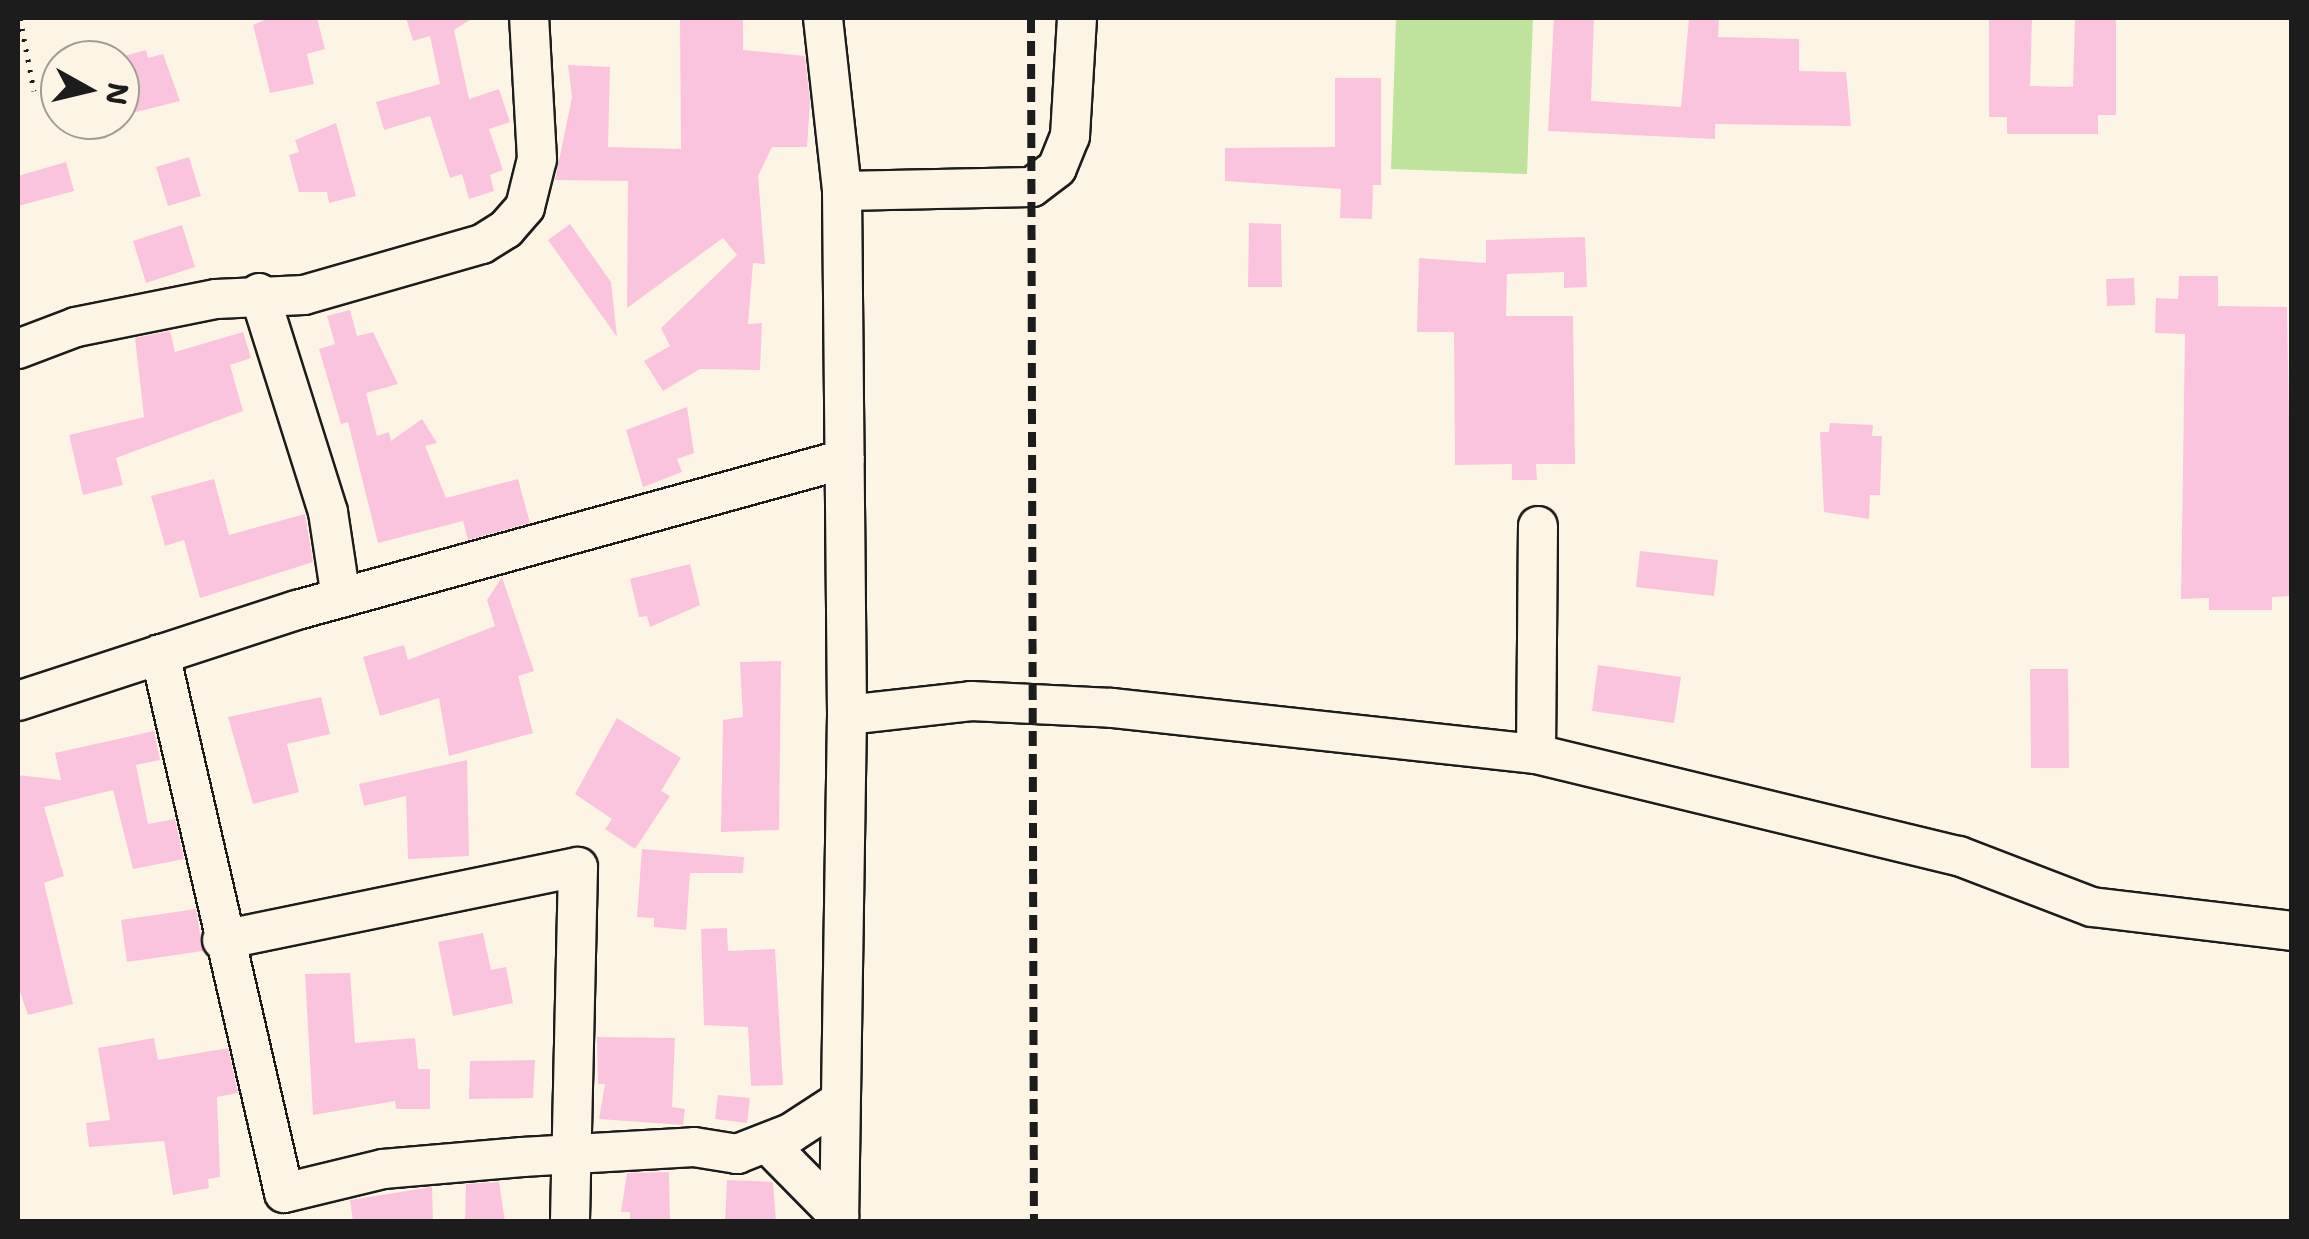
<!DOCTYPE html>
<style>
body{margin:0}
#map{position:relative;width:2309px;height:1239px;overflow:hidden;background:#fcf5e5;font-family:"Shantell Sans",sans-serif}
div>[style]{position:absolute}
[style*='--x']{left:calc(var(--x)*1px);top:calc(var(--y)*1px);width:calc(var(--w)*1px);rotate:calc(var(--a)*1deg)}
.green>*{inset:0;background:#bfe39d}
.building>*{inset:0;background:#fbc4de}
.path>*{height:5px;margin-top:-2.5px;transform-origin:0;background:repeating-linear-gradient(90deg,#1c1c1c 0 2.5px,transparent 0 10.5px)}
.roads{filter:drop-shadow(2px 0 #1c1c1c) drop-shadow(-2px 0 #1c1c1c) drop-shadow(0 2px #1c1c1c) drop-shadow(0 -2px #1c1c1c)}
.minor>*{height:38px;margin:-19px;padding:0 19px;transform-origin:19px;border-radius:19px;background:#fcf5e5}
.rail>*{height:8px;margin-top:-4px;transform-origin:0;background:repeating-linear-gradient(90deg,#1c1c1c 0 15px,transparent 0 23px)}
span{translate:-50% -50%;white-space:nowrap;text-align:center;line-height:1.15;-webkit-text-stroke:9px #fcf5e5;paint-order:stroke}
.frame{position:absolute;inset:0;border:20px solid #1c1c1c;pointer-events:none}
.north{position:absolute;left:40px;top:40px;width:100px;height:100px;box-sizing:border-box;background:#fcf5e5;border:2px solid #a29e95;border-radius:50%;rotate:98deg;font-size:28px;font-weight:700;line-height:40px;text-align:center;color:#1c1c1c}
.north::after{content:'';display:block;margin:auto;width:35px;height:45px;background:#1c1c1c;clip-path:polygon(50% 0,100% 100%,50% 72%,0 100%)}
</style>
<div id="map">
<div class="green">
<div style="clip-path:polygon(1396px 18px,1533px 18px,1527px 174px,1391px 169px)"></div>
</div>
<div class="building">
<div style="clip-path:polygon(269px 18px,317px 18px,325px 49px,307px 54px,314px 84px,270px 93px,253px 25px)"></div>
<div style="clip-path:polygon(406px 18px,473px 18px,454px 30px,469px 99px,499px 89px,510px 122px,489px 129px,503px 170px,490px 175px,494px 191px,469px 199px,462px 174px,450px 178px,430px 116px,384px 130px,376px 102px,440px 84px,430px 36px,413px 41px)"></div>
<div style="clip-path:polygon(680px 18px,743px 18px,743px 50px,805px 56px,810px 102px,807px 147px,772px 147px,758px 176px,765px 264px,753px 263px,748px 324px,762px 323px,760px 370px,700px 369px,663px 391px,644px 361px,670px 346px,661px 328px,737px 255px,723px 238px,627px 308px,628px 181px,555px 180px,572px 97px,568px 65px,610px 67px,608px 147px,681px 149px)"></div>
<div style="clip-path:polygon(1554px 18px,1594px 18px,1591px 101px,1681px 107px,1689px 18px,1719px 18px,1718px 37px,1799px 39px,1799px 71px,1846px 72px,1851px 126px,1715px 124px,1715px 139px,1548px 131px)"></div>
<div style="clip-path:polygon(1989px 18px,2032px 18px,2030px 86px,2073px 87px,2075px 18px,2116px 18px,2116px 115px,2098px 115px,2098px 134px,2007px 134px,2007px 117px,1989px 117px)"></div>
<div style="clip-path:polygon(146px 50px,148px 58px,163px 54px,180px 101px,120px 116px,120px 57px)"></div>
<div style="clip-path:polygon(1335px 78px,1381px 78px,1381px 185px,1373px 185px,1372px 219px,1340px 218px,1341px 189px,1225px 181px,1225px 148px,1335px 147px)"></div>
<div style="clip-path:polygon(336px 123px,356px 196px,329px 203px,327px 192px,299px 192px,289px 155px,299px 152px,295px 140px)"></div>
<div style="clip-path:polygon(189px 157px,201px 196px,168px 206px,156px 167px)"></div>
<div style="clip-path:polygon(66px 162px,74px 191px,18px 206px,18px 176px)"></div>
<div style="clip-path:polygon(1249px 223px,1281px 224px,1282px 287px,1248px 287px)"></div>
<div style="clip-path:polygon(570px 224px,611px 282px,617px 337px,548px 240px)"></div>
<div style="clip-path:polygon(182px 225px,195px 267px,146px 283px,133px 241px)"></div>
<div style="clip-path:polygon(1585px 237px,1587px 287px,1564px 288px,1564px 272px,1507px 274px,1506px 316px,1573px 316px,1575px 464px,1536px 464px,1537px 480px,1512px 480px,1512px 464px,1455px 465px,1454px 332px,1417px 332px,1419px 258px,1486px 263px,1486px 240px)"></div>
<div style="clip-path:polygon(2179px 276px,2218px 276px,2218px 306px,2287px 307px,2292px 596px,2272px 597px,2272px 610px,2209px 610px,2209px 598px,2181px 599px,2185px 334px,2155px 333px,2156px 298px,2178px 299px)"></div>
<div style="clip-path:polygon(2134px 278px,2135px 305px,2107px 306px,2106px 279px)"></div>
<div style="clip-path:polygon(350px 310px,357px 336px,373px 332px,398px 384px,366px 393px,377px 436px,389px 432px,391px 441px,422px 419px,437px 443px,425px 446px,446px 498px,518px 479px,530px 523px,468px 540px,463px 521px,378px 543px,348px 422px,341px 424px,319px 349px,335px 344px,327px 316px)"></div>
<div style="clip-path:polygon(170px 331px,175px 352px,243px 332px,251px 358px,230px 365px,243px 411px,116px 458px,123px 485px,83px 495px,69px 435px,144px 417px,135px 338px)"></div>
<div style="clip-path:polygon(687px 407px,694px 453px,677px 459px,682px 472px,643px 487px,626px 430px)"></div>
<div style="clip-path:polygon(1830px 423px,1873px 425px,1872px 436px,1882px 436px,1880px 495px,1870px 495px,1869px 519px,1824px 512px,1820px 432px,1829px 432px)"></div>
<div style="clip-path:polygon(214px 479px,229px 535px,305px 514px,313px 562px,200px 598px,184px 540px,165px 546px,151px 496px)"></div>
<div style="clip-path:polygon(1640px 551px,1718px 560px,1714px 596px,1636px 587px)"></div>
<div style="clip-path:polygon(690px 564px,700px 605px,650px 627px,647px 616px,639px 617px,630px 579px)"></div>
<div style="clip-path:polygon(502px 577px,534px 671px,518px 676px,533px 733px,449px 756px,439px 698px,380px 716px,363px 657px,404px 645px,408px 660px,495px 626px,487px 600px)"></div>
<div style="clip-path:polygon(781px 661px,779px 830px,721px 832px,723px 720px,743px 717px,740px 662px)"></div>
<div style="clip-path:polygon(1598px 665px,1681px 677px,1674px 723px,1592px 711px)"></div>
<div style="clip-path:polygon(2030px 669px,2068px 669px,2069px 768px,2031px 768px)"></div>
<div style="clip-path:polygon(321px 697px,330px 734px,287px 744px,299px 792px,253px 804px,228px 717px)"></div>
<div style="clip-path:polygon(617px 718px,681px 758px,661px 791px,670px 796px,635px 849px,605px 829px,612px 819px,575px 794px)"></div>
<div style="clip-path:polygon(154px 731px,160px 760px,136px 765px,148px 824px,175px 819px,184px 859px,133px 869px,113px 790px,44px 807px,64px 876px,44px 883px,73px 1004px,28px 1015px,18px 986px,18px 775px,61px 780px,55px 753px)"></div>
<div style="clip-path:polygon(467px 760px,469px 856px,408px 859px,406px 796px,364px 806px,359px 784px)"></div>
<div style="clip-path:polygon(642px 849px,744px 857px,743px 873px,690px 873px,686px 930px,654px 927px,654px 918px,637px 917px)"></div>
<div style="clip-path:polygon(196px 909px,203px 951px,127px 962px,121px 920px)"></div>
<div style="clip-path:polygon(727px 928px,728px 951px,775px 949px,783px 1085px,751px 1086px,748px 1027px,704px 1025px,701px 929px)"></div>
<div style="clip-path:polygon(483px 933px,491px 970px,506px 967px,513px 1003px,453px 1016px,438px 942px)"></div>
<div style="clip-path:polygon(350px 973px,355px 1043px,415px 1038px,418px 1069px,430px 1069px,430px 1109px,396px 1109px,395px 1101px,313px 1115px,305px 974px)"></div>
<div style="clip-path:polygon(597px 1037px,675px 1038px,672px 1107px,685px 1109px,683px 1125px,599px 1119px,605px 1084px,598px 1084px)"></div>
<div style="clip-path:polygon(154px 1038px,158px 1060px,228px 1048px,238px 1093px,217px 1097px,220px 1177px,208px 1179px,209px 1188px,173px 1195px,164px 1141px,89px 1147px,86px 1123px,110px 1120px,98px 1048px)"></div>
<div style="clip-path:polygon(535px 1060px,533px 1098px,469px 1099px,470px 1061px)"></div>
<div style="clip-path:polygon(718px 1095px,750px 1098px,747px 1123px,715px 1119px)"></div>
<div style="clip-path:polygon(669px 1172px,670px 1222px,630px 1222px,630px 1212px,621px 1212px,627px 1173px)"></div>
<div style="clip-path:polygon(727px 1180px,773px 1182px,776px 1222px,725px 1222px)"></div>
<div style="clip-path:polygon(499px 1182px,505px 1222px,465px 1222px,466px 1184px)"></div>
<div style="clip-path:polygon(432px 1187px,433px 1222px,353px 1222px,350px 1200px)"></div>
</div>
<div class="path">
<div style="--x:20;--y:18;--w:74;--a:79.1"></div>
</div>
<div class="roads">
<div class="minor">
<div style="--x:823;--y:18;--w:174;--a:83.7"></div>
<div style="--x:842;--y:191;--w:524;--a:89.45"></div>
<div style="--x:847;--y:715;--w:507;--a:90.9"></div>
<div style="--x:842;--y:191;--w:190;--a:-1.2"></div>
<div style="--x:1032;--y:187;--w:31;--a:-37"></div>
<div style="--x:1057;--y:168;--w:35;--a:-68"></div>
<div style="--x:1070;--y:136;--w:118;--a:-86.6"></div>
<div style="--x:259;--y:293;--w:230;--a:72.5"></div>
<div style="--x:328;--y:512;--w:87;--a:81.4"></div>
<div style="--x:18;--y:349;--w:62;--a:-20.8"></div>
<div style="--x:76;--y:327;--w:143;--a:-11.3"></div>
<div style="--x:216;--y:299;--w:88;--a:-2.6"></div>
<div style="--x:304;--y:295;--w:185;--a:-16"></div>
<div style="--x:482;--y:244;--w:28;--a:-32"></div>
<div style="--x:506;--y:229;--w:29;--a:-49"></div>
<div style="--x:525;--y:207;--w:49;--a:-76"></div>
<div style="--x:537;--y:159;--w:141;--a:-93.2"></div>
<div style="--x:160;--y:654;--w:553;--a:77.04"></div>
<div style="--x:284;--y:1193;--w:102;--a:-13.6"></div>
<div style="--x:383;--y:1169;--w:140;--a:-4.9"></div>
<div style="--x:522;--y:1157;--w:172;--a:-3.3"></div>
<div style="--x:694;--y:1147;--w:44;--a:9.2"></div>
<div style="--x:737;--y:1154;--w:58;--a:-21.3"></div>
<div style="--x:791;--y:1133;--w:55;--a:-33.1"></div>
<div style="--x:18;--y:701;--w:293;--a:-18.1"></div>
<div style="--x:297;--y:610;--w:568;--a:-15.41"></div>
<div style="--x:847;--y:715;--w:125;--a:-6.4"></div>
<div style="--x:971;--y:701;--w:141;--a:2.8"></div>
<div style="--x:1112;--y:708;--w:426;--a:6.2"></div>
<div style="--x:1536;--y:754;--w:435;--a:13.6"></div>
<div style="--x:1959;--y:856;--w:142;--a:21"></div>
<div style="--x:2092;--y:907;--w:201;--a:6.8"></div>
<div style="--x:1536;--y:754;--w:228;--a:-89.5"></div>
<div style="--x:222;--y:940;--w:363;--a:-11.6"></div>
<div style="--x:578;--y:867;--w:355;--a:91.3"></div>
<div style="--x:767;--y:1143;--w:103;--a:45.4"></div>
</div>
</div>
<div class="rail">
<div style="--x:1031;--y:18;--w:1204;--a:89.86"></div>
</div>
<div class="frame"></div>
<div class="north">N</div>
</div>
